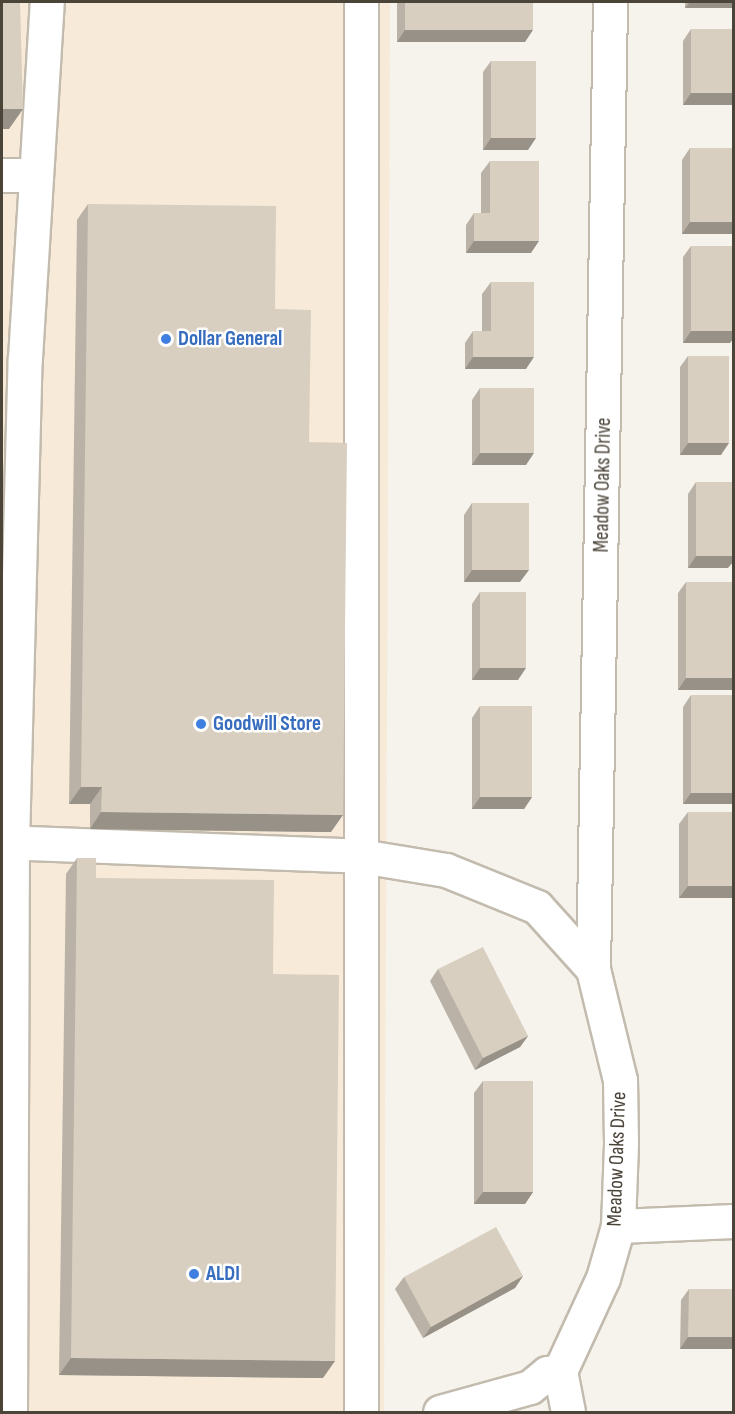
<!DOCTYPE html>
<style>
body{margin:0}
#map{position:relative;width:735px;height:1414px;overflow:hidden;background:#f6f3ec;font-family:"Sofia Sans Condensed",sans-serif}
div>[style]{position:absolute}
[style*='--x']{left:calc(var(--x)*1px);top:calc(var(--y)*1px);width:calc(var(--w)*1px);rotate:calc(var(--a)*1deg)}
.commercial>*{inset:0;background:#f7ead8}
.roads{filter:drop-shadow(2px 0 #c2bbae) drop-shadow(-2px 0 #c2bbae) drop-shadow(0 2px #c2bbae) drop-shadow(0 -2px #c2bbae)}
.minor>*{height:33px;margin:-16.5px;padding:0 16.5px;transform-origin:16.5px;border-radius:16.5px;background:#fff}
.wall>*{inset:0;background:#bab2a6}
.shaded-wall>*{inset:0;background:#979187}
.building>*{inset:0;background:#d8cfc1}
.dots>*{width:16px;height:16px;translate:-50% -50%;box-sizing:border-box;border:3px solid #fff;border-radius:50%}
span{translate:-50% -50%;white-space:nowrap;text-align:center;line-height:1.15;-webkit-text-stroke:5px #fff;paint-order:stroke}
.shop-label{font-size:21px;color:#366cbe;font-weight:700}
.left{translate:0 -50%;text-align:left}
.street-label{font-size:21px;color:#4b4439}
.frame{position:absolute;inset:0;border:3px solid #4b4439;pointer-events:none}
</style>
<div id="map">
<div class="commercial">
<div style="clip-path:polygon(2px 2px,390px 2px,384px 1412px,2px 1412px)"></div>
</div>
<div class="roads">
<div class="minor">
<div style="--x:361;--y:2;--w:1410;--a:90"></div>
<div style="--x:2;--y:175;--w:32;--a:0"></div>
<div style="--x:2;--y:842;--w:359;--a:2.2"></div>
<div style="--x:361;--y:856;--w:86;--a:9.4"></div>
<div style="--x:446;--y:870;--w:98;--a:22.1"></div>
<div style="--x:537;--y:907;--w:84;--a:47.9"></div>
<div style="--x:618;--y:1226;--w:116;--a:-2.5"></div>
<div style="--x:10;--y:1412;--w:570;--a:-89.8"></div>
<div style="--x:12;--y:842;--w:484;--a:-88.5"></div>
<div style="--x:25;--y:358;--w:357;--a:-86.5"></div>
<div style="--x:440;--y:1412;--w:93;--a:-15.5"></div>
<div style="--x:530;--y:1387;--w:22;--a:-39"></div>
<div style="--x:547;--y:1373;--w:13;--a:-9"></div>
<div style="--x:568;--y:1412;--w:42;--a:-101"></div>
<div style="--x:560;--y:1371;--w:102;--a:-65.2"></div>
<div style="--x:603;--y:1278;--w:54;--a:-73.9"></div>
<div style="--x:618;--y:1226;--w:83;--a:-87.9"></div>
<div style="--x:621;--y:1143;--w:63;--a:-90.9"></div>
<div style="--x:620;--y:1080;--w:114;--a:-103.7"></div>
<div style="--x:593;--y:969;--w:967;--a:-88.99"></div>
</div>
</div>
<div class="wall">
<div style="clip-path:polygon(397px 2px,533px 2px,525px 42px,397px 42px)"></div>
<div style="clip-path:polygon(685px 2px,734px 2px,734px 8px,685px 8px)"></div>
<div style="clip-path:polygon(691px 29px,734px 105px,683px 105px,683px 41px)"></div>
<div style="clip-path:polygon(491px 61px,528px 150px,483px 150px,483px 72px)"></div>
<div style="clip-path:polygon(690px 148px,734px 234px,682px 234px,682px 160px)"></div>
<div style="clip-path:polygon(490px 161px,531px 253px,466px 253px,466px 225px,474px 213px,481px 213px,481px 173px)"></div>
<div style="clip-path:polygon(88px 204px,309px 442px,331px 832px,90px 829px,90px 804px,69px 804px,77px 220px)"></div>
<div style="clip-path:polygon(691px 246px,730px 343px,683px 343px,683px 257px)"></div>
<div style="clip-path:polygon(491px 282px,526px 369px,465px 369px,465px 343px,473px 331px,482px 331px,482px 294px)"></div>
<div style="clip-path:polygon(688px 356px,721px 455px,680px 455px,680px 367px)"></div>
<div style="clip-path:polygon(480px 388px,526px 465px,472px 465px,472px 400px)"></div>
<div style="clip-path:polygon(696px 482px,728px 568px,688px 568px,688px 494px)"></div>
<div style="clip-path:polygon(472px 503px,520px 582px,464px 582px,464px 515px)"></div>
<div style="clip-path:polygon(686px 582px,733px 690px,678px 690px,678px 593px)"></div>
<div style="clip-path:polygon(480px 592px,518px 680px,472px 680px,472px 604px)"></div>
<div style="clip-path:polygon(691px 695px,734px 804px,683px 804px,683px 707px)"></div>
<div style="clip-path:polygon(480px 706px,532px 797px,524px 809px,472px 809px,472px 718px)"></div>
<div style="clip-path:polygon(688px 812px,734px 898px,679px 898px,679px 824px)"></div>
<div style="clip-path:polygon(77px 858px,96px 878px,273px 974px,323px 1378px,59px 1375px,66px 874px)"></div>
<div style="clip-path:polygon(438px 969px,528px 1036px,520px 1047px,475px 1070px,430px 981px)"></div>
<div style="clip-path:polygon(483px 1081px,533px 1192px,525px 1204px,474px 1204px,474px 1093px)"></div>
<div style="clip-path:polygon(523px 1276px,515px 1288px,423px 1338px,395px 1289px,404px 1277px)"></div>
<div style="clip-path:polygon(689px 1289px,734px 1289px,734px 1349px,680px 1349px,681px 1300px)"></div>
</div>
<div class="shaded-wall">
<div style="clip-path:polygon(690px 2px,734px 2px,734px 8px,685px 8px)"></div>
<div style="clip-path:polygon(405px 30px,533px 30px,525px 42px,397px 42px)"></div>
<div style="clip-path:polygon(691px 93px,734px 93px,734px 105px,683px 105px)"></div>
<div style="clip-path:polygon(2px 109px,23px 109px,9px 129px,2px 129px)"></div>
<div style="clip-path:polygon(491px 138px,536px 138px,528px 150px,483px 150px)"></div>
<div style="clip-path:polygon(690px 222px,734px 222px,734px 234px,682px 234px)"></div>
<div style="clip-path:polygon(474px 241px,539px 241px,531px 253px,466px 253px)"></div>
<div style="clip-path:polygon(691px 331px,734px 331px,734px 338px,730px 343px,683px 343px)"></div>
<div style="clip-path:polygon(473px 357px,534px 357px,526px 369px,465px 369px)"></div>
<div style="clip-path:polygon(688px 443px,729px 443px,721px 455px,680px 455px)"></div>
<div style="clip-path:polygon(480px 453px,534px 453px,526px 465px,472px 465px)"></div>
<div style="clip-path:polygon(696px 556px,734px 556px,734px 561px,728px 568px,688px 568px)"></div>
<div style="clip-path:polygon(472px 570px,529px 570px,520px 582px,464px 582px)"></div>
<div style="clip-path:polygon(480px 668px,526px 668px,518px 680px,472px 680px)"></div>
<div style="clip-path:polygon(686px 678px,734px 678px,733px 690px,678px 690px)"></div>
<div style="clip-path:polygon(81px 787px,102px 787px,90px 804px,69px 804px)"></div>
<div style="clip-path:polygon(691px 793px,734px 793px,734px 804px,683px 804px)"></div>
<div style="clip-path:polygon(480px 797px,532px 797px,524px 809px,472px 809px)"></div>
<div style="clip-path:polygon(101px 812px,343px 815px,331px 832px,90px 829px)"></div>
<div style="clip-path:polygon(688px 886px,734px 886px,734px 898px,679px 898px)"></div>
<div style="clip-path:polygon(528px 1036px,520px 1047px,475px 1070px,483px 1058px)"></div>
<div style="clip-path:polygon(483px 1192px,533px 1192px,525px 1204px,474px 1204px)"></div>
<div style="clip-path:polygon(523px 1276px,515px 1288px,423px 1338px,431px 1327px)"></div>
<div style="clip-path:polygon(688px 1337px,734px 1337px,734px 1349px,680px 1349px)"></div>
<div style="clip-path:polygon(71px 1358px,335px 1361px,323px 1378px,59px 1375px)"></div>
</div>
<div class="building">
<div style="clip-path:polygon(2px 2px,20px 2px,23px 109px,2px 109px)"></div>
<div style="clip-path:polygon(405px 2px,533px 2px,533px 30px,405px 30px)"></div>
<div style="clip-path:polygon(691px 29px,734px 29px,734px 93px,691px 93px)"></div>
<div style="clip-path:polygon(491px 61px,536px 61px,536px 138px,491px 138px)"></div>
<div style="clip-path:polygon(690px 148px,734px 148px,734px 222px,690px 222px)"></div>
<div style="clip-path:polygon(490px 161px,539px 161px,539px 241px,474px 241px,474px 213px,490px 213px)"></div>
<div style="clip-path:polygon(88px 204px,276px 206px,275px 309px,311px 310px,309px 442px,347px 443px,343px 815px,101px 812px,102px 787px,81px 787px)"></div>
<div style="clip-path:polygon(691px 246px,734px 246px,734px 331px,691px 331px)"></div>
<div style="clip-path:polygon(491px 282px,534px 282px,534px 357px,473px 357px,473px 331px,491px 331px)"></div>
<div style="clip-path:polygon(688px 356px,729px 356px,729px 443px,688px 443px)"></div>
<div style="clip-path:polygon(480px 388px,534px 388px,534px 453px,480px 453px)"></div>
<div style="clip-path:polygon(696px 482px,734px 482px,734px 556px,696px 556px)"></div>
<div style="clip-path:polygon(472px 503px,529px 503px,529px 570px,472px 570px)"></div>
<div style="clip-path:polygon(686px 582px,734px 582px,734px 678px,686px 678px)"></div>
<div style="clip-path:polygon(480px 592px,526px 592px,526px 668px,480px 668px)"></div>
<div style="clip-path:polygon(691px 695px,734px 695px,734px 793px,691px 793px)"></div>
<div style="clip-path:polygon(480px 706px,532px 706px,532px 797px,480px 797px)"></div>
<div style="clip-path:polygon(688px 812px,734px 812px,734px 886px,688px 886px)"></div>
<div style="clip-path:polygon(77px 858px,96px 858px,96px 878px,274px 880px,273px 974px,339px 975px,335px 1361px,71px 1358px)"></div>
<div style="clip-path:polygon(483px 947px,528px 1036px,483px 1058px,438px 969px)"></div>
<div style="clip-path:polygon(483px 1081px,533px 1081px,533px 1192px,483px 1192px)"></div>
<div style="clip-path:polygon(496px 1227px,523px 1276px,431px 1327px,404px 1277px)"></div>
<div style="clip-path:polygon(689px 1289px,734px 1289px,734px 1337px,688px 1337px)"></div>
</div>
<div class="dots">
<div style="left:166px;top:339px;background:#3f7fe0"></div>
<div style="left:201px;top:724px;background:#3f7fe0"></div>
<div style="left:194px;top:1274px;background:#3f7fe0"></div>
</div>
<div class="shop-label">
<span class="left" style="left:178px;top:339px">Dollar General</span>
<span class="left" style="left:213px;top:724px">Goodwill Store</span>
<span class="left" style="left:206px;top:1274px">ALDI</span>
</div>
<div class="street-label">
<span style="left:603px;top:485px;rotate:-89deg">Meadow Oaks Drive</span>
<span style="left:617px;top:1159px;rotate:-88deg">Meadow Oaks Drive</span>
</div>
<div class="frame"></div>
</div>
